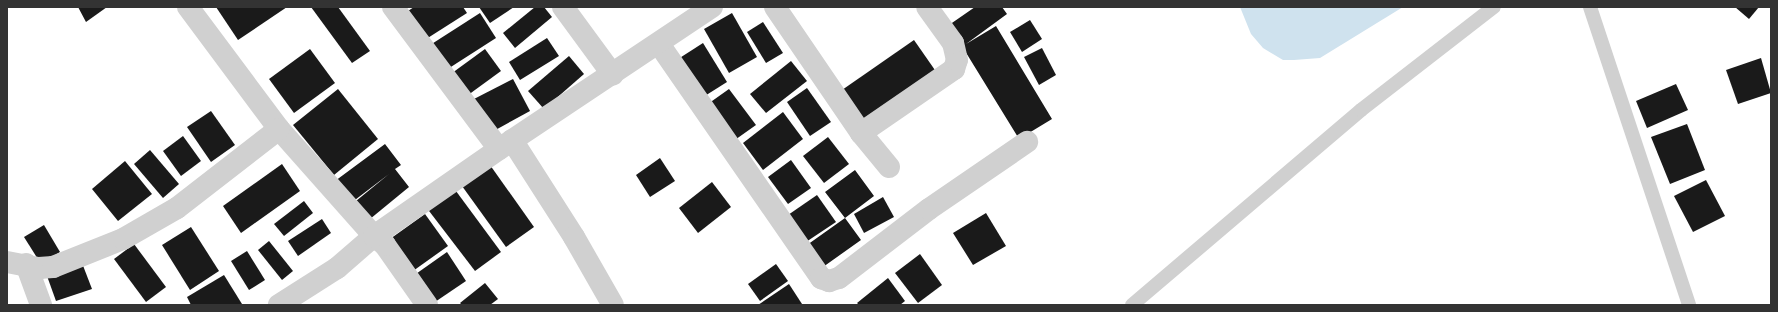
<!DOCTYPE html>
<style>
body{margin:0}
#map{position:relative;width:1778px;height:312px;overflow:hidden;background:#fff;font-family:"IBM Plex Sans",sans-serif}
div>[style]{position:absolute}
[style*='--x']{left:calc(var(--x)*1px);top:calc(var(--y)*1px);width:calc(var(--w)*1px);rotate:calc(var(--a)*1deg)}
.water>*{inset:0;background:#cfe2ee}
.building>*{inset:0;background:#1a1a1a}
.lane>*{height:14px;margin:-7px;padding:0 7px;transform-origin:7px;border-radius:7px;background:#d0d0d0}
.street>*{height:22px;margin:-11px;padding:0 11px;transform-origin:11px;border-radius:11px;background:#d0d0d0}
span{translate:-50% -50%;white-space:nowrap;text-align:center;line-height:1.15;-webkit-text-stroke:4px #fff;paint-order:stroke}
.frame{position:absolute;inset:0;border:8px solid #333;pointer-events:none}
</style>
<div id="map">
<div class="water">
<div style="clip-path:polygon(1240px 7px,1403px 7px,1320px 58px,1294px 60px,1283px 60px,1263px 48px,1251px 34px)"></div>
</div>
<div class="building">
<div style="clip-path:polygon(78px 7px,107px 7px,86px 22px)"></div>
<div style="clip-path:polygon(216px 7px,287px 7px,238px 40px)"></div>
<div style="clip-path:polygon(311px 7px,338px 7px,370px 51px,352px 63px)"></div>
<div style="clip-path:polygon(414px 7px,463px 7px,467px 13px,423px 41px,405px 13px)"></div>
<div style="clip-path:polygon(479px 7px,514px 7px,490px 23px)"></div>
<div style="clip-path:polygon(535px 7px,544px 7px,552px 17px,515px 48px,503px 33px)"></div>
<div style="clip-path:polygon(975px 7px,1002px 7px,1007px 14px,966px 44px,996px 26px,1052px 119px,1019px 139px,949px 25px)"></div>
<div style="clip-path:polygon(1735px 7px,1759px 7px,1749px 19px)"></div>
<div style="clip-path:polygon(480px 13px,496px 38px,443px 72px,427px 47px)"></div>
<div style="clip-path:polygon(732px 13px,757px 57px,729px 73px,704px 29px)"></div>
<div style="clip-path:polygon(1030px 20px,1042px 39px,1022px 52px,1010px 32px)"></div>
<div style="clip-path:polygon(763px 22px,783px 53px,766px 63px,747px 32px)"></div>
<div style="clip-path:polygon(547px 38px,559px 56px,520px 80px,509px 62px)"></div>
<div style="clip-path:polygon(914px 40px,937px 73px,865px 123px,842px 90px)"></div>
<div style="clip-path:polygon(703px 43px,727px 82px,700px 99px,675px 61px)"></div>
<div style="clip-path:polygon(1042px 48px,1056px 75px,1039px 85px,1024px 57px)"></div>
<div style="clip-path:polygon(310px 49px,335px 83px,294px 113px,269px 79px)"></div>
<div style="clip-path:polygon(485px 49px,501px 71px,464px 98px,448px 76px)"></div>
<div style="clip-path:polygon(569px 56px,584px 74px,544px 109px,528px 91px)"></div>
<div style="clip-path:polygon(1761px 58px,1771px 93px,1738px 104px,1726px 70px)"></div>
<div style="clip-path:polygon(791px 61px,807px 81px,766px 113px,750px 94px)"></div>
<div style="clip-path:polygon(513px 79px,530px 111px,490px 133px,472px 100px)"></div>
<div style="clip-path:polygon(1676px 84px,1688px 110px,1647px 128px,1636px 101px)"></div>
<div style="clip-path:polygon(807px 88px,831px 122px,810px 136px,787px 102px)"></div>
<div style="clip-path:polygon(338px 89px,378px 139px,334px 175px,293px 125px)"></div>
<div style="clip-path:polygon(729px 89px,756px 125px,732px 142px,705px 106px)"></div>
<div style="clip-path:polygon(211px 111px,235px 145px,211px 162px,187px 127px)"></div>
<div style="clip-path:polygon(783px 112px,803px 139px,763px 170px,743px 143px)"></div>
<div style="clip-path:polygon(1687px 124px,1705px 170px,1670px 184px,1651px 137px)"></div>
<div style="clip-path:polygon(183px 136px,201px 161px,181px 176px,163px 151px)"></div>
<div style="clip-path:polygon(828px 137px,849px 164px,824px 183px,803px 156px)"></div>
<div style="clip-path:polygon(385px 144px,401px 165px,395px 169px,409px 187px,370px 219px,356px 201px,389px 174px,351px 203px,335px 181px)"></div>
<div style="clip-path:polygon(150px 150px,179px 184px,163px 198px,134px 164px)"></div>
<div style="clip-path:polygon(660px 158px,675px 181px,650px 197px,636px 175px)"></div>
<div style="clip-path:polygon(791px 160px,811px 188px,788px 204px,768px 177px)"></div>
<div style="clip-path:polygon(125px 161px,152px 194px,118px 221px,92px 189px)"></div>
<div style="clip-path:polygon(282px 164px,300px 191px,241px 233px,223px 206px)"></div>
<div style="clip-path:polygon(490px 165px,534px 227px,506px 247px,462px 186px)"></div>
<div style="clip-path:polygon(855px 170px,874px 196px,845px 218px,861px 240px,823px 267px,807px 245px,845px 218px,825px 192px)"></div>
<div style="clip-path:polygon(1706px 180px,1725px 216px,1693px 232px,1674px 196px)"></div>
<div style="clip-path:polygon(712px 182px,731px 207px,698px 233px,679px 208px)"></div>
<div style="clip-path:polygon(453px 187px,501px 252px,475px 271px,426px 207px)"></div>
<div style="clip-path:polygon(817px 195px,836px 222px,806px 242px,788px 215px)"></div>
<div style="clip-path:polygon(883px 197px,894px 217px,864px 233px,854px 214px)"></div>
<div style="clip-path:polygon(304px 201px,313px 213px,284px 236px,274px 224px)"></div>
<div style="clip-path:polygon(986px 213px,1006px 246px,973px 265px,953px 233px)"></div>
<div style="clip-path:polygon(425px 214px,448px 246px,413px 271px,390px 239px)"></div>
<div style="clip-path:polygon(322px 219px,331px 233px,298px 256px,288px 241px)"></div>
<div style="clip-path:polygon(44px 225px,60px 252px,41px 264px,24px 237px)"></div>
<div style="clip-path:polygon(191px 227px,219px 271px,190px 290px,162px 245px)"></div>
<div style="clip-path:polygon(269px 241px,293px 271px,282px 280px,258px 250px)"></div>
<div style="clip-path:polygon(134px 244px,166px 287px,146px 302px,114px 259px)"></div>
<div style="clip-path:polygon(247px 251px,265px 280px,249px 290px,231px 261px)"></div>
<div style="clip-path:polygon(447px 252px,466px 281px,432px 304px,413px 276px)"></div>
<div style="clip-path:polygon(920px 254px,942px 285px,918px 303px,895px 273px)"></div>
<div style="clip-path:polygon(82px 263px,92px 289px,56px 301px,47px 276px)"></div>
<div style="clip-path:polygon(776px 264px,788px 281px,760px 301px,748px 284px)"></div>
<div style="clip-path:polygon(224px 275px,242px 304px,191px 305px,187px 297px)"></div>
<div style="clip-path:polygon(888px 278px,905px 301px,900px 305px,859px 305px,857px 303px)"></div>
<div style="clip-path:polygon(485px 283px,498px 299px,490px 305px,462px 305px,460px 303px)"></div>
<div style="clip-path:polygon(789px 284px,802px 304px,758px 305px)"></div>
</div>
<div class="lane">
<div style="--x:1590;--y:7;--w:314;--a:71.6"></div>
<div style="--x:1132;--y:305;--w:301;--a:-40.4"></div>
<div style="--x:1361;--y:110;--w:168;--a:-37.8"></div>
</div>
<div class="street">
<div style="--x:188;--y:7;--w:152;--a:53.3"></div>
<div style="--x:279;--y:129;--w:143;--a:48.4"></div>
<div style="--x:374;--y:236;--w:49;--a:139.1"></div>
<div style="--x:337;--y:268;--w:69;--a:147.5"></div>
<div style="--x:393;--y:7;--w:177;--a:53.3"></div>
<div style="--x:563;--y:7;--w:84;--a:53.7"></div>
<div style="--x:775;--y:7;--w:153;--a:55.7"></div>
<div style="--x:861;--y:133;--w:44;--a:50.5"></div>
<div style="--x:659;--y:44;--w:285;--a:55.3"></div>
<div style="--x:821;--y:278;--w:9;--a:21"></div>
<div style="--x:829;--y:281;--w:10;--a:-17"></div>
<div style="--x:839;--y:278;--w:113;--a:-37.5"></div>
<div style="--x:929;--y:209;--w:119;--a:-34.4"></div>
<div style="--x:861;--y:133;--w:113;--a:-34.5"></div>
<div style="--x:954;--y:69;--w:9;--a:-72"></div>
<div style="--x:957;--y:60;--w:17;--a:-103"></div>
<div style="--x:953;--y:43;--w:44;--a:-125.8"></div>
<div style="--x:512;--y:140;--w:115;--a:57.4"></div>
<div style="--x:574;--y:237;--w:78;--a:60.2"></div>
<div style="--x:7;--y:262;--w:33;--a:11"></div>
<div style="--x:39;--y:268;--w:14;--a:-4"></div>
<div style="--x:53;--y:267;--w:75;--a:-21.8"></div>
<div style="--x:123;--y:239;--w:62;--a:-29.9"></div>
<div style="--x:177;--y:208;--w:129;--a:-37.8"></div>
<div style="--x:26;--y:264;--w:44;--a:69.9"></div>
<div style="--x:427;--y:305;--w:73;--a:-125"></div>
<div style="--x:385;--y:245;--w:14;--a:-141"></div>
<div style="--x:374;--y:236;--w:152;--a:-34.8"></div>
<div style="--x:499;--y:149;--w:256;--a:-33.7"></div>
</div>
<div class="frame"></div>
</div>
